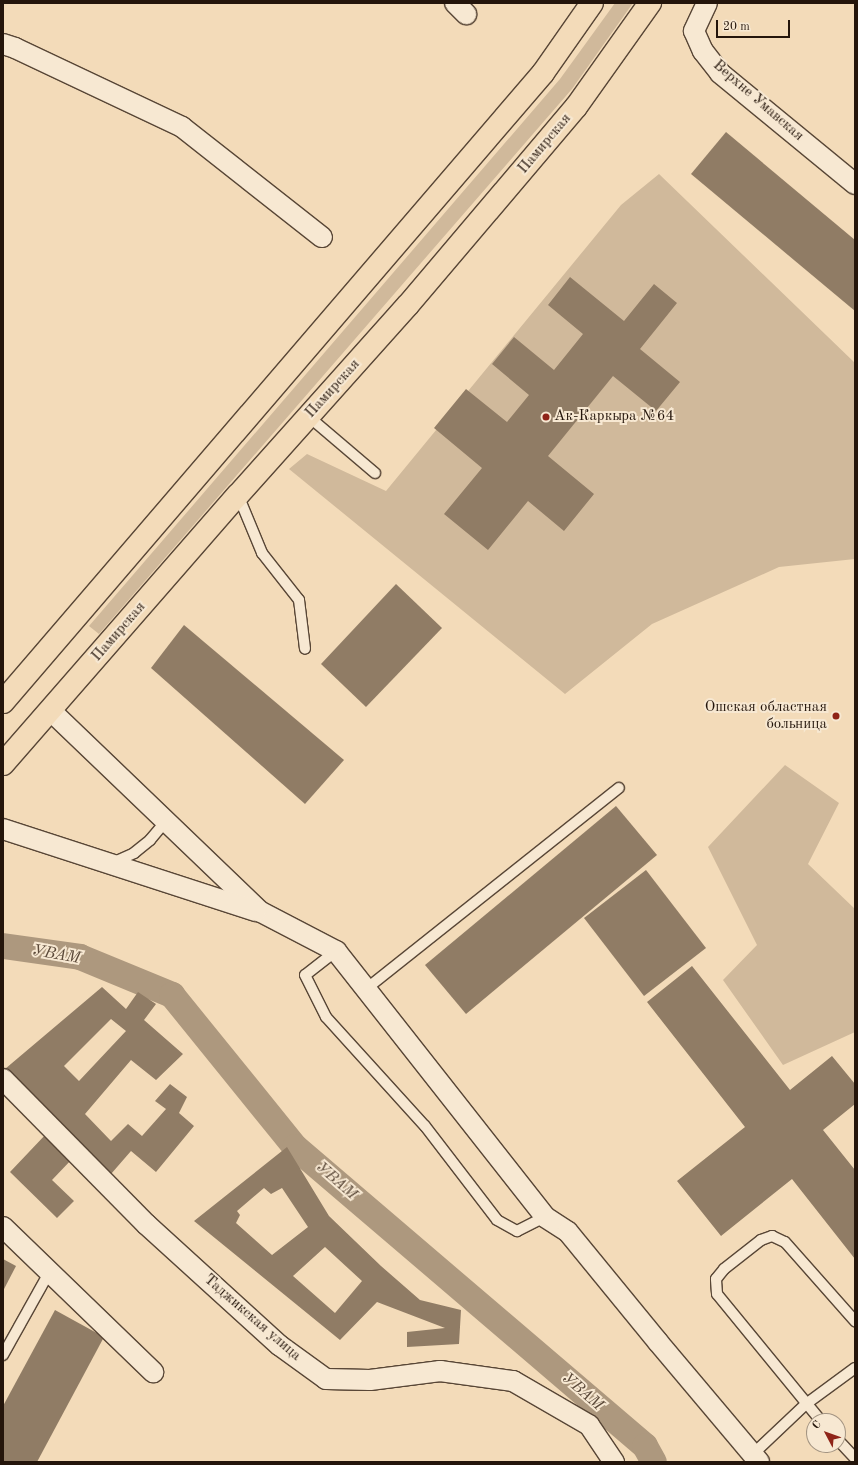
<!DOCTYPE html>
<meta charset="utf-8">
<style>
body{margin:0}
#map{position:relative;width:858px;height:1465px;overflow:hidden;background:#f3dbb9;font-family:"Old Standard TT",serif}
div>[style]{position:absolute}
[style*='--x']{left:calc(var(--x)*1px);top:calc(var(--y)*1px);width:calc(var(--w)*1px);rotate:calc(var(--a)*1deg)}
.green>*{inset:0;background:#d0b99b}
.canal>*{height:26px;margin:-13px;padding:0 13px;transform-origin:13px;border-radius:13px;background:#ad987e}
.building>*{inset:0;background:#907c65}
.roads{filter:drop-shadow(1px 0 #584636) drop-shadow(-1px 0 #584636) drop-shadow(0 1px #584636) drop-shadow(0 -1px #584636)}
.lane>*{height:10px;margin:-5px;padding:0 5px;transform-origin:5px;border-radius:5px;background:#f7e8d2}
.street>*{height:20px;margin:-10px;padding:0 10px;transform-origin:10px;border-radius:10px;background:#f7e8d2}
.primary>*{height:22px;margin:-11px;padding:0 11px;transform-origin:11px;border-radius:11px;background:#f3dbb9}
.dots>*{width:11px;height:11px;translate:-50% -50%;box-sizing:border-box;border:2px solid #f7e8d2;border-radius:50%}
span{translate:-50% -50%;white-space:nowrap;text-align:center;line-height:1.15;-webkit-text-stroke:4px #f7e8d2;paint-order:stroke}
.street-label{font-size:15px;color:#24150b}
.poi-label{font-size:15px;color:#24150b}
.left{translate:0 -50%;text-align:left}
.right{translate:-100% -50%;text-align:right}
.water-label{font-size:16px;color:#5b4939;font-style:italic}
.frame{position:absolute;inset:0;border:4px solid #24150b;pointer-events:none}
.north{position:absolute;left:806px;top:1413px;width:40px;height:40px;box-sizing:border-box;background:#f7e8d2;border:1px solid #a39482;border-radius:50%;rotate:311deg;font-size:11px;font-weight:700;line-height:16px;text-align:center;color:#24150b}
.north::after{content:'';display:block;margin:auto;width:14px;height:18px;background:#8f2418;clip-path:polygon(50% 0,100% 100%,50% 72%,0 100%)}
.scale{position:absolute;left:716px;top:20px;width:74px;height:18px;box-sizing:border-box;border:2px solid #24150b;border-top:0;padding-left:5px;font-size:12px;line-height:14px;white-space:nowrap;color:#24150b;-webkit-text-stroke:3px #f7e8d2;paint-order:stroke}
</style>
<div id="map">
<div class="green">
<div style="clip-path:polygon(615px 3px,633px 3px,572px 89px,99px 634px,89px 626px,560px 79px)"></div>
<div style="clip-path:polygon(659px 174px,855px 363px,855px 559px,779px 567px,652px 624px,565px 694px,289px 469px,307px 454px,386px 491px,621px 205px)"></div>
<div style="clip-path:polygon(785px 765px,839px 803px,808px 864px,855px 909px,855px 1032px,783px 1065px,723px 980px,757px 945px,708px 847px)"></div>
</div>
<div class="canal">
<div style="--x:3;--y:946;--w:78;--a:8.1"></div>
<div style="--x:80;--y:957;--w:100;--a:22.4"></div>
<div style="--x:172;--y:995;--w:196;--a:51"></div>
<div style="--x:295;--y:1147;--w:460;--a:40.5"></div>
<div style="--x:645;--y:1446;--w:18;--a:61"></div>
</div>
<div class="building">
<div style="clip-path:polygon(726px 132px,855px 240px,855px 311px,691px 174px)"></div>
<div style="clip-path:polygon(570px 277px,624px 321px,654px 284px,677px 303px,640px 349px,680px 382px,656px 411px,613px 376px,548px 456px,594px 494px,564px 531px,528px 501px,488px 550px,444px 514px,482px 468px,434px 428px,466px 389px,507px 422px,529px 395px,492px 364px,514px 337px,554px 370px,583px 334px,548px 305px)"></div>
<div style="clip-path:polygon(396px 584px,442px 628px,366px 707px,321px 664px)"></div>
<div style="clip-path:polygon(184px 625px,344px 760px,305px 804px,151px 668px)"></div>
<div style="clip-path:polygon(616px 806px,657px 855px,466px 1014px,425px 965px)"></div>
<div style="clip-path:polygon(646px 870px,706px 948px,644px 996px,584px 918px)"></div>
<div style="clip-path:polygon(692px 966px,790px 1090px,832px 1056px,855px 1084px,855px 1104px,823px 1130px,855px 1170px,855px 1259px,792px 1179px,721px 1236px,677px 1181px,745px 1127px,647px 1002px)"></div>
<div style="clip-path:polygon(evenodd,102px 987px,126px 1009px,138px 992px,156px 1004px,144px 1020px,183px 1054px,156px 1080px,131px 1060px,85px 1114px,111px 1141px,128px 1124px,142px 1136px,166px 1109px,155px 1101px,170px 1084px,187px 1097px,179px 1113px,194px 1126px,156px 1172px,131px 1151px,111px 1174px,5px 1069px,102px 987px,111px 1019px,126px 1031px,79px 1081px,64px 1066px,111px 1019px)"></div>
<div style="clip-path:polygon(47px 1133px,73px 1158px,52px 1180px,74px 1201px,57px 1218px,10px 1172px)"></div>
<div style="clip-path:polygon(evenodd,287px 1147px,329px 1216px,381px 1266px,420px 1300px,461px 1310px,459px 1344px,407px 1347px,407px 1332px,445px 1328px,377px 1302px,340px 1340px,194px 1221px,287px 1147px,264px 1188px,271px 1194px,282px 1188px,308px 1227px,272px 1255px,236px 1223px,240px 1215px,237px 1211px,264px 1188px,287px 1147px,325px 1247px,362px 1281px,335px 1313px,293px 1276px,325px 1247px)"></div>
<div style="clip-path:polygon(3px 1259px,16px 1266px,3px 1291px)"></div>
<div style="clip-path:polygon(55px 1310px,104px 1337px,37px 1462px,3px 1462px,3px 1406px)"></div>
</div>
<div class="roads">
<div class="lane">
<div style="--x:308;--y:416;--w:88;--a:40.4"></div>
<div style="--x:238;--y:495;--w:63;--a:67.5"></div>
<div style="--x:262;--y:553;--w:60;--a:51.8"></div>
<div style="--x:299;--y:600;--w:49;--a:83"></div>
<div style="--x:112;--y:863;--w:24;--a:-24"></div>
<div style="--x:134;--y:853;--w:21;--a:-39"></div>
<div style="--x:150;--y:840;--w:25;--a:-50"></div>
<div style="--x:336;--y:951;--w:39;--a:142"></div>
<div style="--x:305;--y:975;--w:47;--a:63.4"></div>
<div style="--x:326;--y:1017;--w:147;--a:47.8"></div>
<div style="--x:425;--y:1126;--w:118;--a:52.5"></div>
<div style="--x:497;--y:1220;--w:23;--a:29"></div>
<div style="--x:517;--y:1231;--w:31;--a:-27"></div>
<div style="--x:366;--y:989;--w:323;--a:-38.5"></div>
<div style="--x:3;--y:1355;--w:96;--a:-60.8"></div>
<div style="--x:821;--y:1421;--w:164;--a:-129.3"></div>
<div style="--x:717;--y:1294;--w:15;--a:-94"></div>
<div style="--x:716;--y:1279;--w:13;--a:-51"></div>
<div style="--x:724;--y:1269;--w:47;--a:-38.1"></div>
<div style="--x:761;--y:1240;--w:12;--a:-20"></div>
<div style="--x:772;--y:1236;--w:14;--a:25"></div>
<div style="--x:785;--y:1242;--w:106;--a:48.5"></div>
<div style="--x:838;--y:1440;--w:25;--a:47"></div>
<div style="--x:752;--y:1455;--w:74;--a:-43.4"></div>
<div style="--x:806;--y:1404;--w:61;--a:-36.3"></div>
</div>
<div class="street">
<div style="--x:455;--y:3;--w:16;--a:45"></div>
<div style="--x:707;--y:3;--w:31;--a:115"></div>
<div style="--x:694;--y:31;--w:22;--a:66"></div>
<div style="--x:703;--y:51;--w:28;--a:52"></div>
<div style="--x:720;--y:73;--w:175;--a:39.4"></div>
<div style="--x:3;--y:44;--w:13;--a:18"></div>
<div style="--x:15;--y:48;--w:185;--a:25.3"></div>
<div style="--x:182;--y:127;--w:178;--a:38.2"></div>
<div style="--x:50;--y:710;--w:292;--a:43.8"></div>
<div style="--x:261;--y:912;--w:85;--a:27.5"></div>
<div style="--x:336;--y:951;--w:338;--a:51.8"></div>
<div style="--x:545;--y:1217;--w:27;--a:33"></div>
<div style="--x:568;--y:1232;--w:142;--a:50.7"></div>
<div style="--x:658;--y:1342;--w:157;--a:49.9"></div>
<div style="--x:3;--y:829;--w:266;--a:18"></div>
<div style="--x:3;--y:1079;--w:204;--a:45.4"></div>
<div style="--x:146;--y:1224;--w:180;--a:42.3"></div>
<div style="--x:279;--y:1345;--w:58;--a:35.9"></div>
<div style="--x:326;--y:1379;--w:44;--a:1.3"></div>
<div style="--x:370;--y:1380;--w:71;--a:-7.3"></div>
<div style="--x:440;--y:1371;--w:74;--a:7.8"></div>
<div style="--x:513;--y:1381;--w:88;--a:30.1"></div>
<div style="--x:589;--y:1425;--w:45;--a:56"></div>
<div style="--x:3;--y:1227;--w:209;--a:44"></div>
</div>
<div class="primary">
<div style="--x:3;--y:702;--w:829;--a:-49.35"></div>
<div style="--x:543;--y:73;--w:85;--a:-55"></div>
<div style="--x:3;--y:764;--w:357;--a:-48.9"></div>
<div style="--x:238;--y:495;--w:255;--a:-48.2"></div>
<div style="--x:408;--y:305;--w:260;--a:-49.7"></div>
<div style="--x:576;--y:107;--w:128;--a:-54.6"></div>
</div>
</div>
<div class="dots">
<div style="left:546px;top:417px;background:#8f2418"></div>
<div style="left:836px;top:716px;background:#8f2418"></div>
</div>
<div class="street-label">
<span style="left:758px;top:101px;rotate:41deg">Верхне Умавская</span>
<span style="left:545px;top:144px;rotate:-50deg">Памирская</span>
<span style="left:333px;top:389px;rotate:-48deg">Памирская</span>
<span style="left:119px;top:632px;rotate:-49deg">Памирская</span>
<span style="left:252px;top:1318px;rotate:41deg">Таджикская улица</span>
</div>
<div class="poi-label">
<span class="left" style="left:554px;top:417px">Ак-Каркыра №64</span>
<span class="right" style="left:827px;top:716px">Ошская областная<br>больница</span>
</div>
<div class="water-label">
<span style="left:56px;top:955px;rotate:10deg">УВАМ</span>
<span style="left:336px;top:1181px;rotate:41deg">УВАМ</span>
<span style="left:582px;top:1392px;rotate:41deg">УВАМ</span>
</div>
<div class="frame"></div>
<div class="north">С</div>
<div class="scale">20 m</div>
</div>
